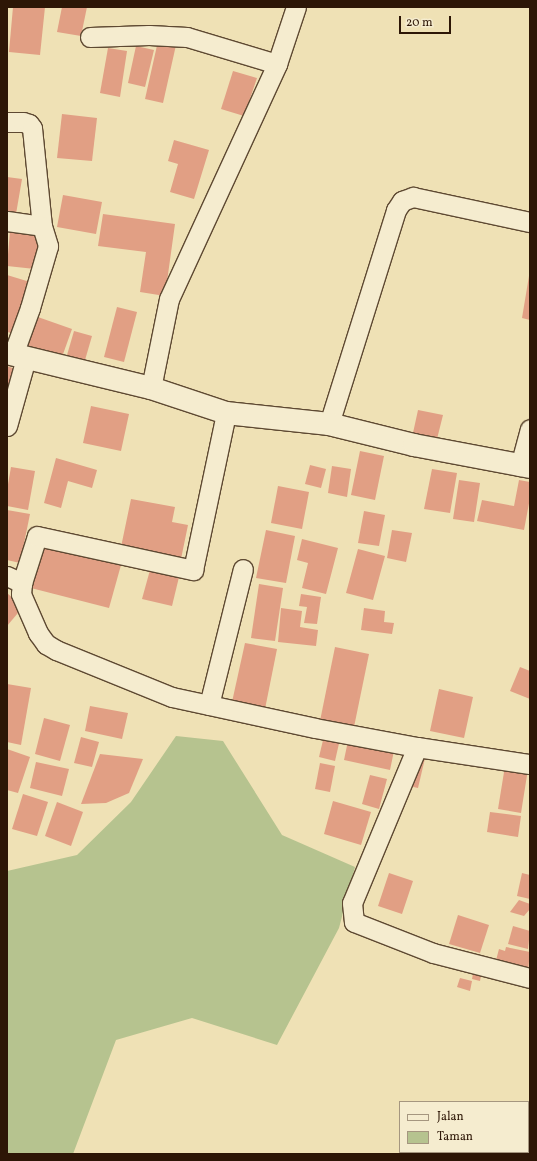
<!DOCTYPE html>
<style>
body{margin:0}
#map{position:relative;width:537px;height:1161px;overflow:hidden;background:#efe1b5;font-family:Vollkorn,serif}
div>[style]{position:absolute}
[style*='--x']{left:calc(var(--x)*1px);top:calc(var(--y)*1px);width:calc(var(--w)*1px);rotate:calc(var(--a)*1deg)}
.green>*{inset:0;background:#b6c38f}
.building>*{inset:0;background:#e19f84}
.roads{filter:drop-shadow(1px 0 #5e4932) drop-shadow(-1px 0 #5e4932) drop-shadow(0 1px #5e4932) drop-shadow(0 -1px #5e4932)}
.minor>*{height:19px;margin:-9.5px;padding:0 9.5px;transform-origin:9.5px;border-radius:9.5px;background:#f5eccf}
.tertiary>*{height:22px;margin:-11px;padding:0 11px;transform-origin:11px;border-radius:11px;background:#f5eccf}
span{translate:-50% -50%;white-space:nowrap;text-align:center;line-height:1.15;-webkit-text-stroke:3px #f5eccf;paint-order:stroke}
.frame{position:absolute;inset:0;border:8px solid #2d1606;pointer-events:none}
.legend{position:absolute;left:399px;top:1101px;width:130px;height:52px;box-sizing:border-box;background:#f5eccf;border:1px solid #a5967f;margin:0;padding:5px 7px;list-style:none;font-size:12px;color:#2d1606}
.legend li{display:flex;align-items:center;gap:8px;height:20px}
.legend b{width:20px;border:1px solid #a5967f}
.scale{position:absolute;left:399px;top:16px;width:52px;height:18px;box-sizing:border-box;border:2px solid #2d1606;border-top:0;padding-left:5px;font-size:12px;line-height:14px;white-space:nowrap;color:#2d1606;-webkit-text-stroke:3px #f5eccf;paint-order:stroke}
</style>
<div id="map">
<div class="green">
<div style="clip-path:polygon(176px 736px,223px 741px,282px 835px,355px 867px,339px 928px,277px 1045px,192px 1018px,116px 1040px,73px 1154px,7px 1154px,7px 871px,77px 855px,131px 802px)"></div>
</div>
<div class="building">
<div style="clip-path:polygon(13px 7px,45px 7px,40px 55px,9px 52px)"></div>
<div style="clip-path:polygon(62px 7px,87px 7px,81px 36px,57px 32px)"></div>
<div style="clip-path:polygon(158px 41px,176px 45px,163px 103px,145px 99px)"></div>
<div style="clip-path:polygon(136px 46px,154px 50px,145px 87px,128px 83px)"></div>
<div style="clip-path:polygon(108px 48px,127px 51px,120px 97px,100px 93px)"></div>
<div style="clip-path:polygon(233px 71px,257px 78px,244px 116px,221px 109px)"></div>
<div style="clip-path:polygon(62px 114px,97px 118px,92px 161px,57px 158px)"></div>
<div style="clip-path:polygon(174px 140px,209px 150px,194px 199px,170px 192px,178px 164px,168px 161px)"></div>
<div style="clip-path:polygon(7px 177px,22px 179px,16px 214px,7px 212px)"></div>
<div style="clip-path:polygon(63px 195px,102px 202px,96px 234px,57px 227px)"></div>
<div style="clip-path:polygon(103px 214px,175px 224px,165px 296px,140px 292px,146px 252px,98px 246px)"></div>
<div style="clip-path:polygon(10px 231px,39px 234px,35px 269px,7px 266px)"></div>
<div style="clip-path:polygon(7px 275px,30px 282px,12px 333px,7px 332px)"></div>
<div style="clip-path:polygon(529px 276px,530px 276px,530px 320px,522px 318px)"></div>
<div style="clip-path:polygon(117px 307px,137px 312px,124px 362px,104px 357px)"></div>
<div style="clip-path:polygon(35px 316px,72px 329px,62px 357px,25px 345px)"></div>
<div style="clip-path:polygon(74px 331px,92px 336px,83px 367px,65px 362px)"></div>
<div style="clip-path:polygon(7px 366px,15px 369px,7px 393px)"></div>
<div style="clip-path:polygon(91px 406px,129px 414px,121px 451px,83px 443px)"></div>
<div style="clip-path:polygon(418px 410px,443px 415px,437px 439px,413px 433px)"></div>
<div style="clip-path:polygon(360px 451px,384px 456px,375px 500px,351px 495px)"></div>
<div style="clip-path:polygon(56px 458px,97px 470px,92px 488px,68px 481px,61px 508px,44px 503px)"></div>
<div style="clip-path:polygon(310px 465px,326px 469px,321px 488px,305px 484px)"></div>
<div style="clip-path:polygon(332px 466px,351px 469px,347px 497px,328px 493px)"></div>
<div style="clip-path:polygon(11px 467px,35px 471px,28px 510px,7px 506px,7px 490px)"></div>
<div style="clip-path:polygon(432px 469px,457px 473px,450px 513px,424px 509px)"></div>
<div style="clip-path:polygon(459px 480px,480px 483px,474px 522px,453px 519px)"></div>
<div style="clip-path:polygon(519px 480px,530px 482px,530px 498px,524px 530px,477px 521px,482px 500px,514px 506px)"></div>
<div style="clip-path:polygon(278px 486px,309px 492px,302px 529px,271px 523px)"></div>
<div style="clip-path:polygon(131px 499px,175px 507px,172px 522px,188px 525px,181px 559px,121px 547px)"></div>
<div style="clip-path:polygon(7px 510px,30px 514px,20px 563px,7px 560px)"></div>
<div style="clip-path:polygon(364px 511px,385px 515px,379px 546px,358px 543px)"></div>
<div style="clip-path:polygon(266px 530px,295px 536px,286px 583px,256px 578px)"></div>
<div style="clip-path:polygon(392px 530px,412px 533px,406px 562px,387px 558px)"></div>
<div style="clip-path:polygon(302px 539px,338px 548px,326px 594px,302px 588px,308px 563px,297px 560px)"></div>
<div style="clip-path:polygon(42px 545px,121px 565px,109px 608px,31px 588px)"></div>
<div style="clip-path:polygon(358px 549px,385px 556px,373px 600px,346px 593px)"></div>
<div style="clip-path:polygon(150px 570px,179px 577px,172px 606px,142px 599px)"></div>
<div style="clip-path:polygon(259px 584px,283px 588px,275px 641px,251px 638px)"></div>
<div style="clip-path:polygon(7px 593px,23px 607px,7px 626px)"></div>
<div style="clip-path:polygon(301px 594px,321px 597px,317px 624px,304px 623px,307px 607px,299px 606px)"></div>
<div style="clip-path:polygon(281px 608px,302px 611px,300px 627px,318px 630px,316px 646px,278px 642px)"></div>
<div style="clip-path:polygon(364px 608px,385px 611px,384px 622px,394px 623px,392px 634px,361px 630px)"></div>
<div style="clip-path:polygon(245px 643px,277px 649px,265px 709px,232px 702px)"></div>
<div style="clip-path:polygon(335px 647px,369px 654px,354px 727px,320px 721px)"></div>
<div style="clip-path:polygon(520px 667px,530px 671px,530px 699px,510px 691px)"></div>
<div style="clip-path:polygon(7px 684px,31px 688px,21px 745px,7px 742px)"></div>
<div style="clip-path:polygon(439px 689px,473px 697px,464px 738px,430px 731px)"></div>
<div style="clip-path:polygon(90px 706px,128px 713px,122px 739px,85px 731px)"></div>
<div style="clip-path:polygon(44px 718px,70px 725px,60px 761px,35px 754px)"></div>
<div style="clip-path:polygon(324px 736px,340px 739px,335px 761px,319px 757px)"></div>
<div style="clip-path:polygon(349px 736px,395px 746px,390px 770px,344px 760px)"></div>
<div style="clip-path:polygon(81px 737px,99px 742px,92px 767px,74px 763px)"></div>
<div style="clip-path:polygon(7px 749px,30px 757px,18px 793px,7px 790px)"></div>
<div style="clip-path:polygon(417px 752px,426px 754px,418px 788px,409px 786px)"></div>
<div style="clip-path:polygon(100px 754px,143px 759px,129px 793px,106px 803px,81px 804px)"></div>
<div style="clip-path:polygon(36px 762px,69px 769px,62px 796px,30px 788px)"></div>
<div style="clip-path:polygon(320px 763px,335px 766px,330px 792px,315px 789px)"></div>
<div style="clip-path:polygon(505px 766px,528px 769px,521px 813px,498px 809px)"></div>
<div style="clip-path:polygon(370px 775px,387px 779px,379px 809px,362px 804px)"></div>
<div style="clip-path:polygon(23px 794px,48px 802px,37px 836px,12px 829px)"></div>
<div style="clip-path:polygon(333px 801px,371px 812px,361px 845px,324px 834px)"></div>
<div style="clip-path:polygon(57px 802px,83px 812px,71px 846px,45px 836px)"></div>
<div style="clip-path:polygon(490px 812px,521px 816px,518px 837px,487px 832px)"></div>
<div style="clip-path:polygon(389px 873px,413px 881px,402px 914px,378px 906px)"></div>
<div style="clip-path:polygon(522px 873px,530px 875px,530px 899px,517px 896px)"></div>
<div style="clip-path:polygon(519px 900px,530px 904px,530px 909px,524px 916px,510px 912px)"></div>
<div style="clip-path:polygon(458px 915px,489px 925px,480px 953px,449px 944px)"></div>
<div style="clip-path:polygon(513px 926px,530px 931px,528px 949px,508px 944px)"></div>
<div style="clip-path:polygon(506px 947px,530px 952px,528px 971px,495px 964px,499px 949px,505px 951px)"></div>
<div style="clip-path:polygon(474px 968px,482px 970px,480px 981px,472px 979px)"></div>
<div style="clip-path:polygon(460px 978px,472px 981px,470px 991px,457px 987px)"></div>
</div>
<div class="roads">
<div class="minor">
<div style="--x:90;--y:37;--w:59;--a:-1.9"></div>
<div style="--x:149;--y:35;--w:38;--a:3"></div>
<div style="--x:187;--y:37;--w:94;--a:16.7"></div>
<div style="--x:7;--y:122;--w:16;--a:0"></div>
<div style="--x:23;--y:122;--w:6;--a:18"></div>
<div style="--x:29;--y:124;--w:5;--a:53"></div>
<div style="--x:32;--y:128;--w:99;--a:84.2"></div>
<div style="--x:42;--y:226;--w:21;--a:73"></div>
<div style="--x:48;--y:246;--w:65;--a:106.2"></div>
<div style="--x:30;--y:308;--w:50;--a:109.9"></div>
<div style="--x:7;--y:221;--w:35;--a:8"></div>
<div style="--x:151;--y:388;--w:91;--a:-78.6"></div>
<div style="--x:169;--y:299;--w:259;--a:-65.3"></div>
<div style="--x:277;--y:64;--w:60;--a:-71.6"></div>
<div style="--x:329;--y:424;--w:224;--a:-72.6"></div>
<div style="--x:396;--y:210;--w:11;--a:-56"></div>
<div style="--x:402;--y:201;--w:12;--a:-20"></div>
<div style="--x:413;--y:197;--w:120;--a:12.1"></div>
<div style="--x:7;--y:426;--w:71;--a:-74.4"></div>
<div style="--x:520;--y:466;--w:38;--a:-75"></div>
<div style="--x:7;--y:576;--w:17;--a:25"></div>
<div style="--x:22;--y:583;--w:11;--a:95"></div>
<div style="--x:21;--y:594;--w:43;--a:66.4"></div>
<div style="--x:38;--y:633;--w:14;--a:54"></div>
<div style="--x:46;--y:644;--w:12;--a:31"></div>
<div style="--x:56;--y:650;--w:125;--a:22.1"></div>
<div style="--x:172;--y:697;--w:146;--a:12.2"></div>
<div style="--x:315;--y:728;--w:104;--a:10.6"></div>
<div style="--x:417;--y:747;--w:114;--a:8.6"></div>
<div style="--x:22;--y:583;--w:49;--a:-72.3"></div>
<div style="--x:37;--y:536;--w:160;--a:12.3"></div>
<div style="--x:193;--y:570;--w:160;--a:-78.1"></div>
<div style="--x:209;--y:705;--w:140;--a:-76"></div>
<div style="--x:417;--y:747;--w:169;--a:112.6"></div>
<div style="--x:352;--y:903;--w:19;--a:84"></div>
<div style="--x:354;--y:922;--w:85;--a:21.4"></div>
<div style="--x:433;--y:953;--w:100;--a:14.5"></div>
</div>
<div class="tertiary">
<div style="--x:7;--y:353;--w:148;--a:13.7"></div>
<div style="--x:151;--y:388;--w:79;--a:18.4"></div>
<div style="--x:226;--y:413;--w:104;--a:6.1"></div>
<div style="--x:329;--y:424;--w:88;--a:13.9"></div>
<div style="--x:414;--y:445;--w:118;--a:10.7"></div>
</div>
</div>
<div class="frame"></div>
<ul class="legend">
<li><b style="height:5px;background:#f5eccf"></b>Jalan</li>
<li><b style="height:11px;background:#b6c38f"></b>Taman</li>
</ul>
<div class="scale">20 m</div>
</div>
